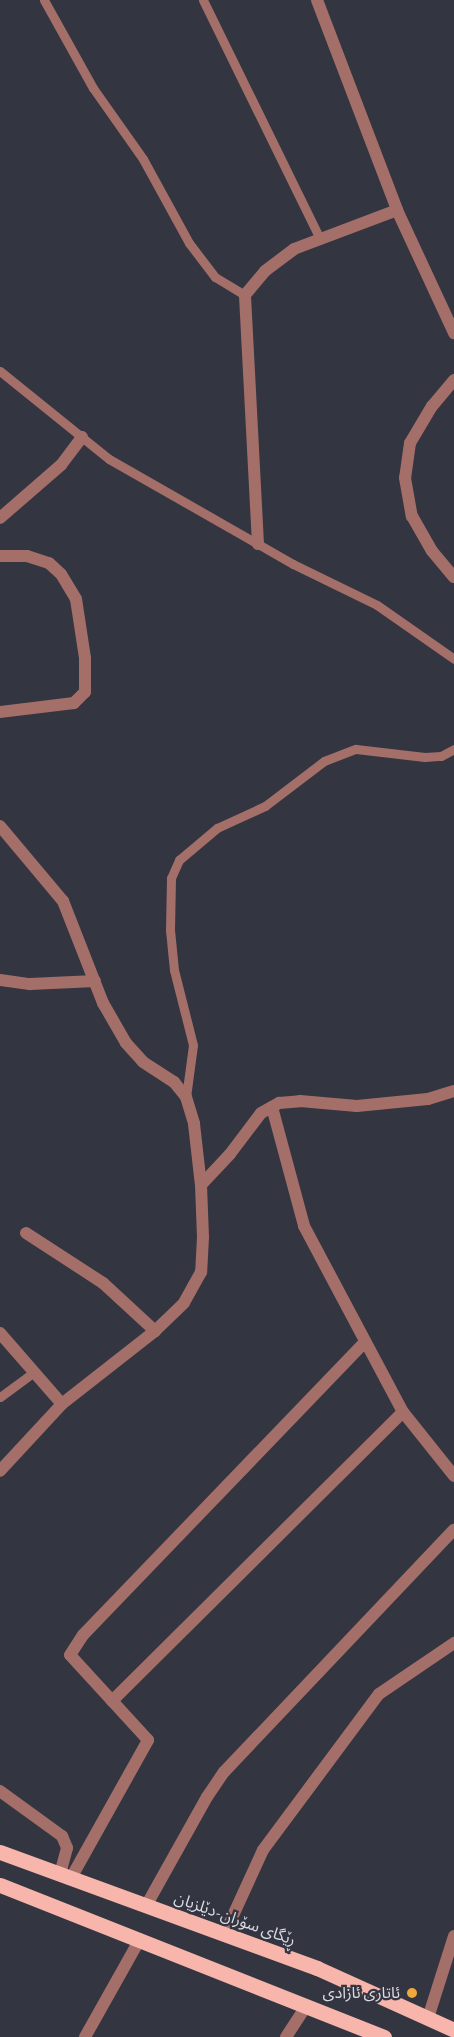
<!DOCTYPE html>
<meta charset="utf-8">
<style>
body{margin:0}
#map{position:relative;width:454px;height:2037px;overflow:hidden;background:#333541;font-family:"Crimson Pro","Noto Sans Arabic",serif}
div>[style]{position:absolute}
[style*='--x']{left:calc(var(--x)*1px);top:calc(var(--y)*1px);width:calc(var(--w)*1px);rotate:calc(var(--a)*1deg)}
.service>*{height:9px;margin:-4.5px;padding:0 4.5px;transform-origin:4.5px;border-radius:4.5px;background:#a46f68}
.minor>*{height:12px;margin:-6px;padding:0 6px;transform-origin:6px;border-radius:6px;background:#a46f68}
.primary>*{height:15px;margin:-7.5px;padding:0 7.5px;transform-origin:7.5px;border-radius:7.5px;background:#f7b5ac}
.dots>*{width:16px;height:16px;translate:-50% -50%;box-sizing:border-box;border:3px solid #333541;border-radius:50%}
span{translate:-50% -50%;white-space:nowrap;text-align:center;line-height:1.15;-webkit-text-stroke:4.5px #333541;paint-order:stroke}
.street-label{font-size:16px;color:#dadbe3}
.poi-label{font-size:16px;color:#dadbe3}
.right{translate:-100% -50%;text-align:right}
</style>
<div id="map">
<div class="service">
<div style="--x:44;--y:0;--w:101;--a:60.9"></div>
<div style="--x:93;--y:88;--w:87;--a:54.8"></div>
<div style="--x:143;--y:159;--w:96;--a:61.3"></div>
<div style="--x:189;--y:243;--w:43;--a:52.6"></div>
<div style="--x:215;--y:277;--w:35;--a:31"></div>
<div style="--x:203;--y:0;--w:266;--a:63.9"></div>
<div style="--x:0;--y:371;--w:140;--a:38.9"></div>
<div style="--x:109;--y:459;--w:212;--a:29.7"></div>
<div style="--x:293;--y:564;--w:93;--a:26"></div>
<div style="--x:377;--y:605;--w:94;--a:35"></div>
<div style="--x:186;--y:1097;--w:52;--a:-82.3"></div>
<div style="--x:193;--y:1045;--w:77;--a:-104.2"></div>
<div style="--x:174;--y:970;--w:40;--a:-95.7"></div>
<div style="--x:170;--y:930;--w:52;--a:-88.9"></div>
<div style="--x:171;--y:878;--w:20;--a:-66"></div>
<div style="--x:179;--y:860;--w:50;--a:-40.1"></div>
<div style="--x:217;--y:828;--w:53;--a:-24.6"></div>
<div style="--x:265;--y:806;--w:74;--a:-37.3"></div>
<div style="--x:324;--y:761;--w:34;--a:-21"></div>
<div style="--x:356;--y:749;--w:69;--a:6.6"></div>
<div style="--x:425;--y:757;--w:16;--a:-4"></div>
<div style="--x:441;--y:756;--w:15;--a:-28"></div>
<div style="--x:0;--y:1397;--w:42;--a:-36.3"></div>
</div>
<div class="minor">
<div style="--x:317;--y:0;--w:225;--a:69.1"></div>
<div style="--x:397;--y:210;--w:136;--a:65.1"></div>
<div style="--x:454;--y:380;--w:34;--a:130"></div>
<div style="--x:432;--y:406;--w:43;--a:120.7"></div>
<div style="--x:410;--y:443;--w:35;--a:98"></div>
<div style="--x:405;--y:478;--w:39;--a:80"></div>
<div style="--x:412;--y:516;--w:40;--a:60.3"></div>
<div style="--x:432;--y:551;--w:34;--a:50"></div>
<div style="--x:0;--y:518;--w:81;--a:-41"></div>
<div style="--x:61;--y:465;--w:35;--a:-53"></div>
<div style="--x:258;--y:544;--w:249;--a:-93"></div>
<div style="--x:245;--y:295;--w:31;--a:-50"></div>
<div style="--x:265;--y:271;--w:36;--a:-37"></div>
<div style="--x:294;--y:249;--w:110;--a:-20.7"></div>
<div style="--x:0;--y:556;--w:27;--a:0"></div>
<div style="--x:27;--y:556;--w:23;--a:18"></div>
<div style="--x:49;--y:563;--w:16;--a:43"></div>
<div style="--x:61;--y:574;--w:29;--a:59"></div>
<div style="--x:76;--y:599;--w:60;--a:81.3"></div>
<div style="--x:85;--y:658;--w:34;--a:90"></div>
<div style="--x:85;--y:692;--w:16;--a:135"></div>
<div style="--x:74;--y:703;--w:75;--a:173.1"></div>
<div style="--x:0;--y:826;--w:98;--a:50"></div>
<div style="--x:63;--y:901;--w:110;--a:68.6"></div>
<div style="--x:103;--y:1003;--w:46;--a:60.1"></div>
<div style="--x:126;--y:1043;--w:25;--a:48"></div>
<div style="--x:143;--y:1062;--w:37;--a:33"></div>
<div style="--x:174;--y:1082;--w:19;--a:51"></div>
<div style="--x:186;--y:1097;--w:28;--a:73"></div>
<div style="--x:194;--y:1124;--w:61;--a:83.5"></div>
<div style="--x:201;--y:1185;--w:52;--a:87.8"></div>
<div style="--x:203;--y:1237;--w:35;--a:93"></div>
<div style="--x:201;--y:1272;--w:35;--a:119"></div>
<div style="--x:184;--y:1303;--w:40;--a:136"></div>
<div style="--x:155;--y:1331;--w:118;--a:141.9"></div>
<div style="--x:62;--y:1404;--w:91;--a:132.8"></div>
<div style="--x:0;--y:980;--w:30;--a:8"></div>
<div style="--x:30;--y:984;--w:65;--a:-2.6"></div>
<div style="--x:272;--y:1107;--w:123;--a:74.9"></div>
<div style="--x:304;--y:1226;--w:211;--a:62"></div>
<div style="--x:403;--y:1412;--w:82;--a:51.4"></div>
<div style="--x:201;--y:1185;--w:42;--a:-46.9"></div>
<div style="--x:230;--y:1154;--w:51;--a:-52.9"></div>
<div style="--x:261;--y:1113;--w:21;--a:-29"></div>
<div style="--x:279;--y:1103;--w:21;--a:-5"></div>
<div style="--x:300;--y:1101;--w:57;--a:5"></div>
<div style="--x:357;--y:1106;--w:71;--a:-5.6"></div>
<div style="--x:428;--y:1099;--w:27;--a:-17"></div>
<div style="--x:26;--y:1233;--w:92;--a:33"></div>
<div style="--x:103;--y:1283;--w:71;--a:42.7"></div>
<div style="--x:0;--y:1333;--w:94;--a:48.9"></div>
<div style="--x:112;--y:1701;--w:410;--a:-44.8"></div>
<div style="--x:0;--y:1791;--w:77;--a:36"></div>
<div style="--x:62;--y:1836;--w:13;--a:67"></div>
<div style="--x:67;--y:1848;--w:27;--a:105"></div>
<div style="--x:71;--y:1878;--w:158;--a:-60.8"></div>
<div style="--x:148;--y:1740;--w:115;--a:-132.5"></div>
<div style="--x:70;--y:1655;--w:24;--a:-57"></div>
<div style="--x:83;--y:1635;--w:405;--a:-46.1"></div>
<div style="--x:146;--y:1906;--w:125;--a:-60.8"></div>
<div style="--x:207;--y:1797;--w:30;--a:-56"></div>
<div style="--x:224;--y:1772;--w:334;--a:-46.5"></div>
<div style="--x:225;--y:1933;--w:91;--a:-65.4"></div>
<div style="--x:263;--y:1850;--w:194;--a:-53.4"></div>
<div style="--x:379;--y:1694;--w:91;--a:-34.2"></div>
<div style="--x:428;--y:2018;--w:86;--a:-72.4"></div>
<div style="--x:85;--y:2037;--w:112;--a:-60.7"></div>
<div style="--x:286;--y:2037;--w:37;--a:-57"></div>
</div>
<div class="primary">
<div style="--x:0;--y:1852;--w:338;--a:20.1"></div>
<div style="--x:317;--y:1968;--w:150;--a:24.3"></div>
<div style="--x:0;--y:1885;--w:413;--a:21.6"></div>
</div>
<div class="dots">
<div style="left:412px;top:1993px;background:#eea83c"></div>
</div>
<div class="street-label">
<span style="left:235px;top:1919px;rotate:20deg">ڕێگای سۆران-دێلزیان</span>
</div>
<div class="poi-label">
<span class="right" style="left:400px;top:1993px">ئاتاری ئازادی</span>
</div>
</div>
